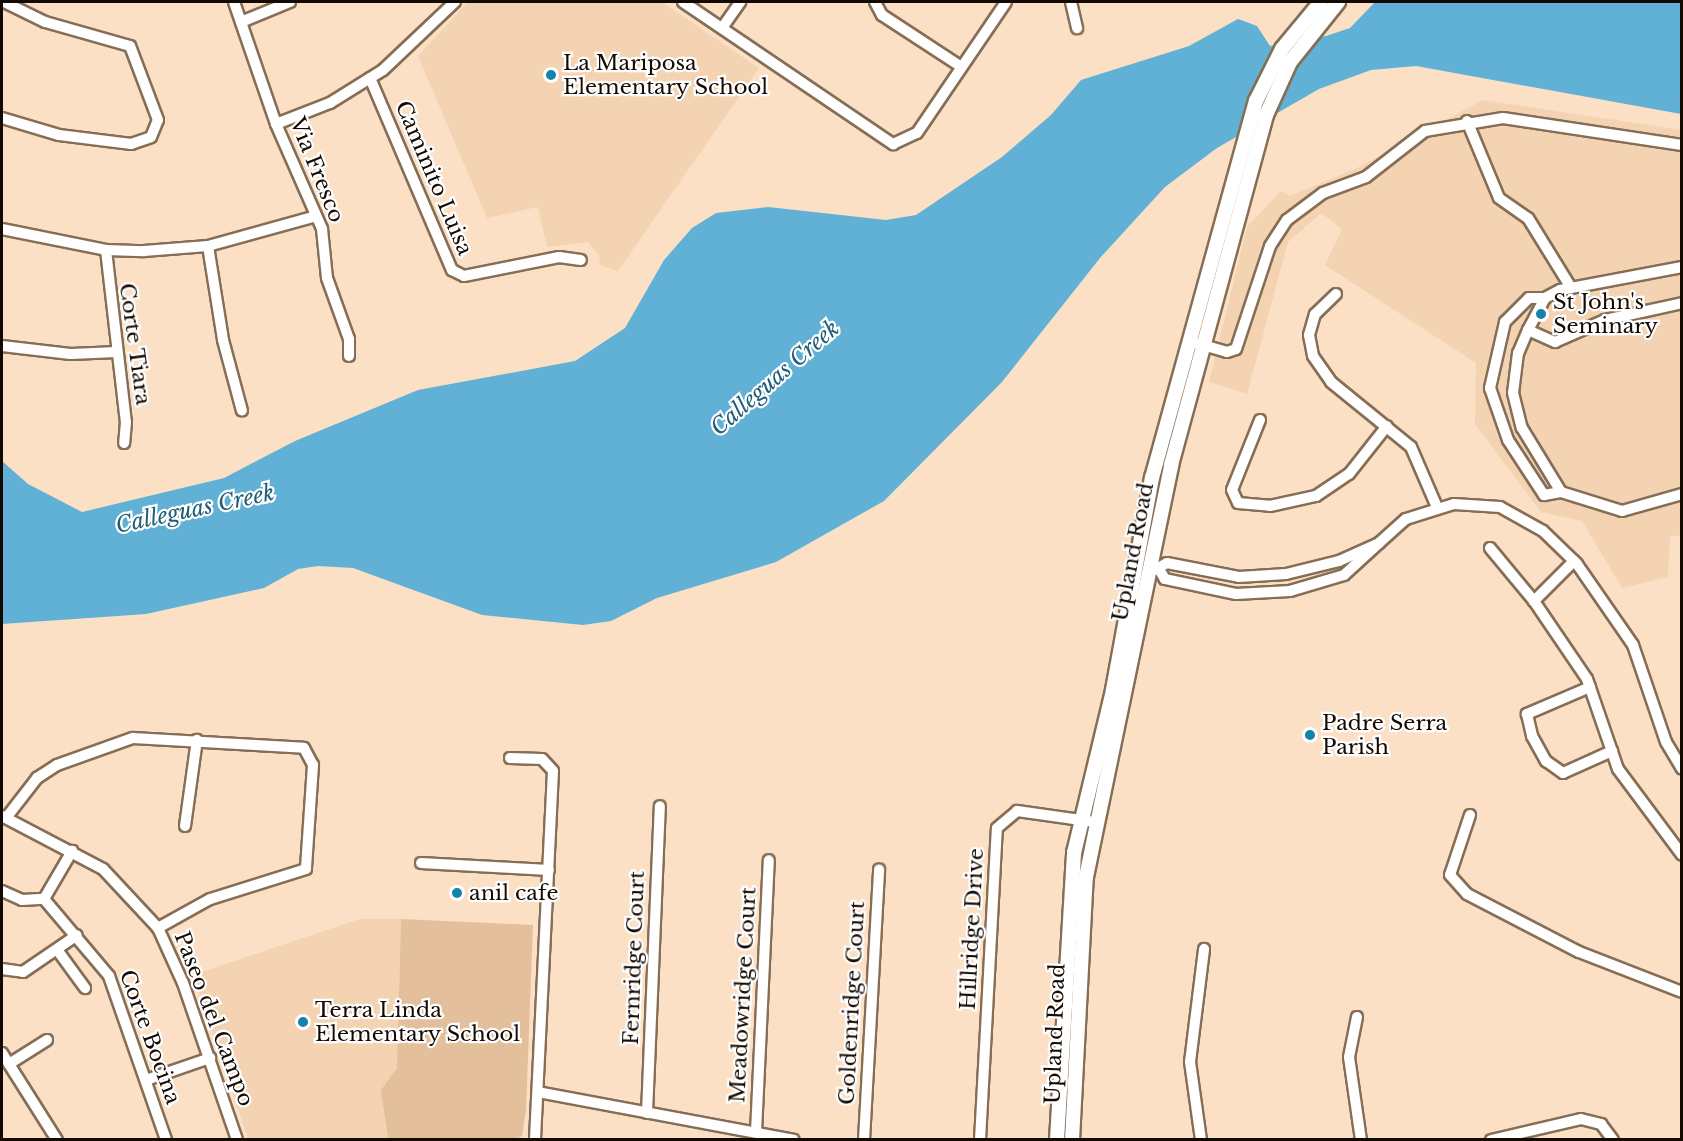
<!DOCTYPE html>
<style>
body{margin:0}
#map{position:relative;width:1683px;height:1141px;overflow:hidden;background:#fbe0c5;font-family:"Libre Baskerville",serif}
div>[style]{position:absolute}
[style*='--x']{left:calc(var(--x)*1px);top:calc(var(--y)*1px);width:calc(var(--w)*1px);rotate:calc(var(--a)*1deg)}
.built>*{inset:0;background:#f3d3b2}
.green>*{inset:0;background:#e3bf9b}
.water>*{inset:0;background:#60b1d5}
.roads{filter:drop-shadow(2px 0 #866e56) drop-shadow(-2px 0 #866e56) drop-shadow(0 2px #866e56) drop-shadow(0 -2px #866e56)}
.minor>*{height:10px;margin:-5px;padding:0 5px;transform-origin:5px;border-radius:5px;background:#fff}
.major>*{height:14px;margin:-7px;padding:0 7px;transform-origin:7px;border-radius:7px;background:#fff}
.dots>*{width:16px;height:16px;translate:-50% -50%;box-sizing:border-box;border:3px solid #fff;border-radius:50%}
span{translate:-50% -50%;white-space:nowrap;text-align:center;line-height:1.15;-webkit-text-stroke:4.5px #fff;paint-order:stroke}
.poi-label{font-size:21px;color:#120a03}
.left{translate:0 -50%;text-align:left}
.street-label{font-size:21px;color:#120a03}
.water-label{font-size:22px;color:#205f78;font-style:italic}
.frame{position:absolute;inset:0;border:3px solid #120a03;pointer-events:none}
</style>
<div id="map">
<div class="built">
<div style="clip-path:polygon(468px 2px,662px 2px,759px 68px,618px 271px,599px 265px,600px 257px,588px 242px,547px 247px,538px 207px,487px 218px,418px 56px)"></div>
<div style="clip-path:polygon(1483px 100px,1681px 130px,1682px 535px,1670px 537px,1668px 577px,1622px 588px,1582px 521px,1541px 512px,1475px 424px,1476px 363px,1325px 265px,1342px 229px,1321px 213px,1288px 242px,1247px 394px,1209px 382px,1247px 227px,1281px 191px,1290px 196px,1357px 168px)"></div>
<div style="clip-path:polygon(360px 919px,401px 919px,397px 1068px,382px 1090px,388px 1139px,248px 1139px,193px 975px)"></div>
</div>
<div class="green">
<div style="clip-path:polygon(401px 919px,533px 925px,526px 1110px,522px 1136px,516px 1139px,388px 1139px,381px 1090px,397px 1068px)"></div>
</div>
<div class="water">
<div style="clip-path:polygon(1375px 2px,1681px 2px,1681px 114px,1416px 66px,1371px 70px,1319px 89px,1217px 148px,1165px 187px,1100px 258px,1002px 382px,884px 501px,776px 562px,657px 598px,611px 621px,583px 625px,482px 615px,353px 568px,318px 566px,298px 569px,264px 588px,146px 614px,2px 624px,2px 461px,28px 484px,82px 512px,224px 478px,295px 441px,418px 390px,575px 361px,625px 328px,664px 260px,692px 228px,716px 213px,768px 207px,886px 220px,916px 215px,1002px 157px,1051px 115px,1081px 80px,1189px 46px,1238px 19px,1257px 26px,1270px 46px,1326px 36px,1350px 28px)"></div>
</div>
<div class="roads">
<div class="minor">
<div style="--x:234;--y:2;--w:129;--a:71"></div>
<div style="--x:276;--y:124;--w:115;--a:66.3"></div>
<div style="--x:322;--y:229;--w:49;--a:84.2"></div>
<div style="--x:327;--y:278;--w:65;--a:70.2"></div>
<div style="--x:349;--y:339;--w:17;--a:90"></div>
<div style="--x:683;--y:2;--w:254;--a:34.1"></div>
<div style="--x:893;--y:144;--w:26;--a:-25"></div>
<div style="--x:917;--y:133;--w:158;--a:-55.8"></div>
<div style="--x:875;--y:2;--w:15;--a:62"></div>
<div style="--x:882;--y:15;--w:93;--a:33.2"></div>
<div style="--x:1071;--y:2;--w:27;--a:77"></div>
<div style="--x:241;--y:22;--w:53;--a:-22.2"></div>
<div style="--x:722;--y:28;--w:32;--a:-55"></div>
<div style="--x:370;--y:78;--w:209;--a:66.9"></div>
<div style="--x:452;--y:270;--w:13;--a:27"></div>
<div style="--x:464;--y:276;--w:97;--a:-11.3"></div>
<div style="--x:559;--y:257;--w:22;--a:8"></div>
<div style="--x:2;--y:118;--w:59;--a:16.6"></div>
<div style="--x:59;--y:135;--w:73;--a:7.1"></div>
<div style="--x:131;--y:144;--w:21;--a:-19"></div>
<div style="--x:151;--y:137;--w:18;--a:-68"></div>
<div style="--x:158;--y:120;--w:79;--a:-110.7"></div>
<div style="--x:130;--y:46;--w:88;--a:-164.2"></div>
<div style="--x:45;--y:22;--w:46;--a:-154"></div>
<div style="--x:1467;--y:121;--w:83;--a:67.4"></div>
<div style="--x:1499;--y:198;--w:35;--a:35"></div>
<div style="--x:1528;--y:218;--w:80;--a:58.3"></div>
<div style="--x:276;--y:124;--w:58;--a:-21.3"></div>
<div style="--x:330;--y:103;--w:62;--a:-31.9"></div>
<div style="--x:383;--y:70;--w:99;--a:-43.4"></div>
<div style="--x:2;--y:229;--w:106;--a:11.4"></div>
<div style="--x:106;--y:250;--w:38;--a:2"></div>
<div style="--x:144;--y:251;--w:64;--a:-4.5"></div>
<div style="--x:208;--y:246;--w:112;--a:-15.5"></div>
<div style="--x:208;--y:246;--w:95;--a:80.9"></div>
<div style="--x:223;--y:340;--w:73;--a:75"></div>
<div style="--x:106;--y:250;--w:173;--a:83.4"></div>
<div style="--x:126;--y:422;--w:21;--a:95"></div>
<div style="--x:1682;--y:267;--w:124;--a:169.3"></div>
<div style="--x:1560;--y:290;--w:17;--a:152"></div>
<div style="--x:1545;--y:298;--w:36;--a:118"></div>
<div style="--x:1528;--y:330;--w:30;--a:24"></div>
<div style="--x:1555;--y:342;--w:55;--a:-23.7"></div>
<div style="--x:1605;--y:320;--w:79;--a:-12.4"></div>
<div style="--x:1336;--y:294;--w:29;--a:136"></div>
<div style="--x:1315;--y:314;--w:22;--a:106"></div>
<div style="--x:1309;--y:335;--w:21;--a:79"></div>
<div style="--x:1313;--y:356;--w:32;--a:55"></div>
<div style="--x:1331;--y:382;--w:103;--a:39.1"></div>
<div style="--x:1411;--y:447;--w:65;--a:66.6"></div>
<div style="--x:1545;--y:298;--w:16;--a:180"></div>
<div style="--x:1529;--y:298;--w:34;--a:135"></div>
<div style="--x:1505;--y:322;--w:68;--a:102.8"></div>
<div style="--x:1490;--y:388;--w:55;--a:70.9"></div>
<div style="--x:1508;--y:440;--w:66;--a:56.8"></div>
<div style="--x:1544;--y:495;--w:17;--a:-10"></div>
<div style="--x:1528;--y:330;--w:25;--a:113"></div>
<div style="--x:1518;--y:353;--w:40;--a:97.1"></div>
<div style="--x:1513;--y:393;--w:36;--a:76"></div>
<div style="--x:1522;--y:428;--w:75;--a:58.6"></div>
<div style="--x:1561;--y:492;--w:64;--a:17.3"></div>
<div style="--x:1622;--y:511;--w:62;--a:-15.8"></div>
<div style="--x:1196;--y:343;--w:32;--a:16"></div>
<div style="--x:1227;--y:352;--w:9;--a:-18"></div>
<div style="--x:1236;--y:349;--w:108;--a:-71.7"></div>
<div style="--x:1270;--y:246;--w:31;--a:-57"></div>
<div style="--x:1287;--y:220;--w:45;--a:-36.9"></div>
<div style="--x:1323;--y:193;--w:46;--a:-20.4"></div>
<div style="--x:1366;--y:177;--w:75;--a:-37.9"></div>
<div style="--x:1425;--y:131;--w:79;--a:-9.5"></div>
<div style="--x:1503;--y:118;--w:181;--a:8.6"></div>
<div style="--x:2;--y:346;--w:69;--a:6.6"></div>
<div style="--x:71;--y:354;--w:46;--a:-2.5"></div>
<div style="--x:1260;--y:420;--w:75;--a:111.8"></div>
<div style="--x:1232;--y:490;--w:14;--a:65"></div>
<div style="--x:1238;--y:503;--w:32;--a:5"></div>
<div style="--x:1270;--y:506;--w:47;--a:-12.3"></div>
<div style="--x:1316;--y:496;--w:40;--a:-34"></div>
<div style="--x:1349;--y:474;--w:61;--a:-51.6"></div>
<div style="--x:1379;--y:543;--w:47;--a:137.6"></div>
<div style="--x:1344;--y:575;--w:56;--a:163.5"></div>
<div style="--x:1290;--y:591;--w:54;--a:176.8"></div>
<div style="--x:1236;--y:594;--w:73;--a:-168.1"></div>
<div style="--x:1165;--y:579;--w:13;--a:-122"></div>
<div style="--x:1158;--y:568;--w:10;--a:-29"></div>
<div style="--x:1167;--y:563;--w:73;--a:11"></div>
<div style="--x:1239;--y:577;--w:47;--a:-3.7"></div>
<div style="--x:1286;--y:574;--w:55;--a:-13.8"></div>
<div style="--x:1339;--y:561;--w:44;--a:-24.2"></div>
<div style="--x:1379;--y:543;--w:36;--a:-42"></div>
<div style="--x:1406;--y:519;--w:50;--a:-17.4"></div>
<div style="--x:1454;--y:504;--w:46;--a:3.7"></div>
<div style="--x:1500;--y:507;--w:49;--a:29.2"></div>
<div style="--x:1543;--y:531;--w:47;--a:44.1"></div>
<div style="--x:1577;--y:564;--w:98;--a:55.3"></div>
<div style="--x:1633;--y:645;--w:102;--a:71.2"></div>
<div style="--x:1666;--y:742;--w:31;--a:59"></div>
<div style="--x:1490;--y:548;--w:69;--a:50.3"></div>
<div style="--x:1574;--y:561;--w:57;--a:135"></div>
<div style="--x:1534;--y:601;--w:94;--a:55.8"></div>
<div style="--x:1587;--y:679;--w:95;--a:71"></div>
<div style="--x:1618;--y:769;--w:107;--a:53.3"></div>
<div style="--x:1590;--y:687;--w:69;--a:156.8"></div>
<div style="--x:1527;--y:714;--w:23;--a:77"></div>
<div style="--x:1532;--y:736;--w:29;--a:61"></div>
<div style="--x:1546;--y:761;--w:21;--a:35"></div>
<div style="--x:1563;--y:773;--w:54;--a:-24.2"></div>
<div style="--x:510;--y:758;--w:32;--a:2"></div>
<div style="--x:542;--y:759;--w:16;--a:47"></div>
<div style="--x:553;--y:771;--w:369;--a:92.8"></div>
<div style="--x:1470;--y:815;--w:63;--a:108.4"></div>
<div style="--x:1450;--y:875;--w:25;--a:48"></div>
<div style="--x:1467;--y:894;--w:126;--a:27.4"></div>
<div style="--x:1579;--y:952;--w:110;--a:21.2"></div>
<div style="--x:2;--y:816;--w:114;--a:27.7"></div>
<div style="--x:103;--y:869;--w:81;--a:47"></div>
<div style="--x:158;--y:928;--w:60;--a:65.6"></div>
<div style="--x:183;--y:983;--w:166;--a:71"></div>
<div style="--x:6;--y:818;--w:51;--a:-52.2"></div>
<div style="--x:37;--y:778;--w:24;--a:-33"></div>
<div style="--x:57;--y:765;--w:81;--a:-19.6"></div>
<div style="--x:133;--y:738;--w:171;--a:3.3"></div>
<div style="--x:304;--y:748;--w:19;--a:62"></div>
<div style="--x:313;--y:765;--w:104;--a:93.9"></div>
<div style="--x:306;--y:869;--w:101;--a:162.6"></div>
<div style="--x:210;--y:899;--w:60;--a:150.9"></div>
<div style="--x:185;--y:826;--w:87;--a:-82.1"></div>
<div style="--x:421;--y:863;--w:128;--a:3.1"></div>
<div style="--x:2;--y:891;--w:22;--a:24"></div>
<div style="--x:22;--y:900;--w:22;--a:-3"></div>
<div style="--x:44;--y:899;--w:56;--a:-59.7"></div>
<div style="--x:44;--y:899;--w:101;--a:49.8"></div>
<div style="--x:109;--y:976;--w:174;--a:70.8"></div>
<div style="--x:58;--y:951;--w:46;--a:53.9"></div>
<div style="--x:2;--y:969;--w:21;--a:8"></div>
<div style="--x:23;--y:972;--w:65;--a:-34.4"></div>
<div style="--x:1357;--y:1017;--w:41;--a:101.3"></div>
<div style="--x:1349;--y:1057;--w:84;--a:81.8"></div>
<div style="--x:2;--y:1053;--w:103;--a:57.7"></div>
<div style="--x:9;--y:1064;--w:45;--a:-32.3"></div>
<div style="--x:146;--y:1080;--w:68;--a:-19"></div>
<div style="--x:538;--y:1092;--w:260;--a:10.6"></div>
<div style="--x:647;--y:1113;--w:307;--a:-87.6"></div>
<div style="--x:756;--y:1132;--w:272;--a:-87.3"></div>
<div style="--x:864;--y:1140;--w:271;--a:-86.8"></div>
<div style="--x:980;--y:1140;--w:312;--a:-86.9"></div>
<div style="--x:997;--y:828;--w:26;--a:-40"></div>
<div style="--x:1017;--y:811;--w:79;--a:8"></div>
<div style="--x:1201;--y:1140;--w:79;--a:-98"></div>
<div style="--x:1190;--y:1062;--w:114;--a:-82.9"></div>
<div style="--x:1491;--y:1140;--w:92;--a:-13.1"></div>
<div style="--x:1581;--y:1119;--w:21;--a:14"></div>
<div style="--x:1601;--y:1124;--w:20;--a:53"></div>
</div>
<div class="major">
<div style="--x:1057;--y:1140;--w:288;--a:-86.6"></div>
<div style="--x:1074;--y:853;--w:168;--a:-76.5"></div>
<div style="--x:1113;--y:690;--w:216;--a:-79.6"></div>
<div style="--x:1152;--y:478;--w:391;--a:-74.6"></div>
<div style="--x:1256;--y:101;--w:58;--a:-63.4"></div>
<div style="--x:1282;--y:49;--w:61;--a:-50.3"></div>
<div style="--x:1072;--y:1140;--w:263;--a:-87"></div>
<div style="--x:1086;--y:877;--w:421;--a:-78.3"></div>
<div style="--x:1171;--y:465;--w:363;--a:-74.8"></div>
<div style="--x:1266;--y:115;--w:58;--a:-65.6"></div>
<div style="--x:1290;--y:62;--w:77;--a:-51.3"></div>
</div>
</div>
<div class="dots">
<div style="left:551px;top:75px;background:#1483aa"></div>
<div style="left:1541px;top:314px;background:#1483aa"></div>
<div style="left:1310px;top:735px;background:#1483aa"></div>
<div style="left:457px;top:893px;background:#1483aa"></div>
<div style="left:303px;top:1022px;background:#1483aa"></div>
</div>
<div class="poi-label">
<span class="left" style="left:563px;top:75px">La Mariposa<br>Elementary School</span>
<span class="left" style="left:1553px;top:314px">St John's<br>Seminary</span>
<span class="left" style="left:1322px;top:735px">Padre Serra<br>Parish</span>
<span class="left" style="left:469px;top:893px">anil cafe</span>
<span class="left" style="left:315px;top:1022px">Terra Linda<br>Elementary School</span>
</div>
<div class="street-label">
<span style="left:317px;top:170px;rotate:68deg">Via Fresco</span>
<span style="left:434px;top:178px;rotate:67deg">Caminito Luisa</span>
<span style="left:135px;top:344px;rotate:82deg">Corte Tiara</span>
<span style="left:1133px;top:552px;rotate:-79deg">Upland Road</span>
<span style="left:972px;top:929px;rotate:-87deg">Hillridge Drive</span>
<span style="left:634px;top:958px;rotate:-88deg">Fernridge Court</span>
<span style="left:743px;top:995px;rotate:-87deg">Meadowridge Court</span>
<span style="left:852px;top:1003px;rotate:-87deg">Goldenridge Court</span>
<span style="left:214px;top:1019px;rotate:69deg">Paseo del Campo</span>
<span style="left:1055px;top:1034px;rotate:-88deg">Upland Road</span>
<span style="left:150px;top:1037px;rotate:70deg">Corte Bocina</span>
</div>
<div class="water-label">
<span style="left:775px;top:378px;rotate:-41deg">Calleguas Creek</span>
<span style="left:195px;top:509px;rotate:-12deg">Calleguas Creek</span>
</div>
<div class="frame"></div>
</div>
